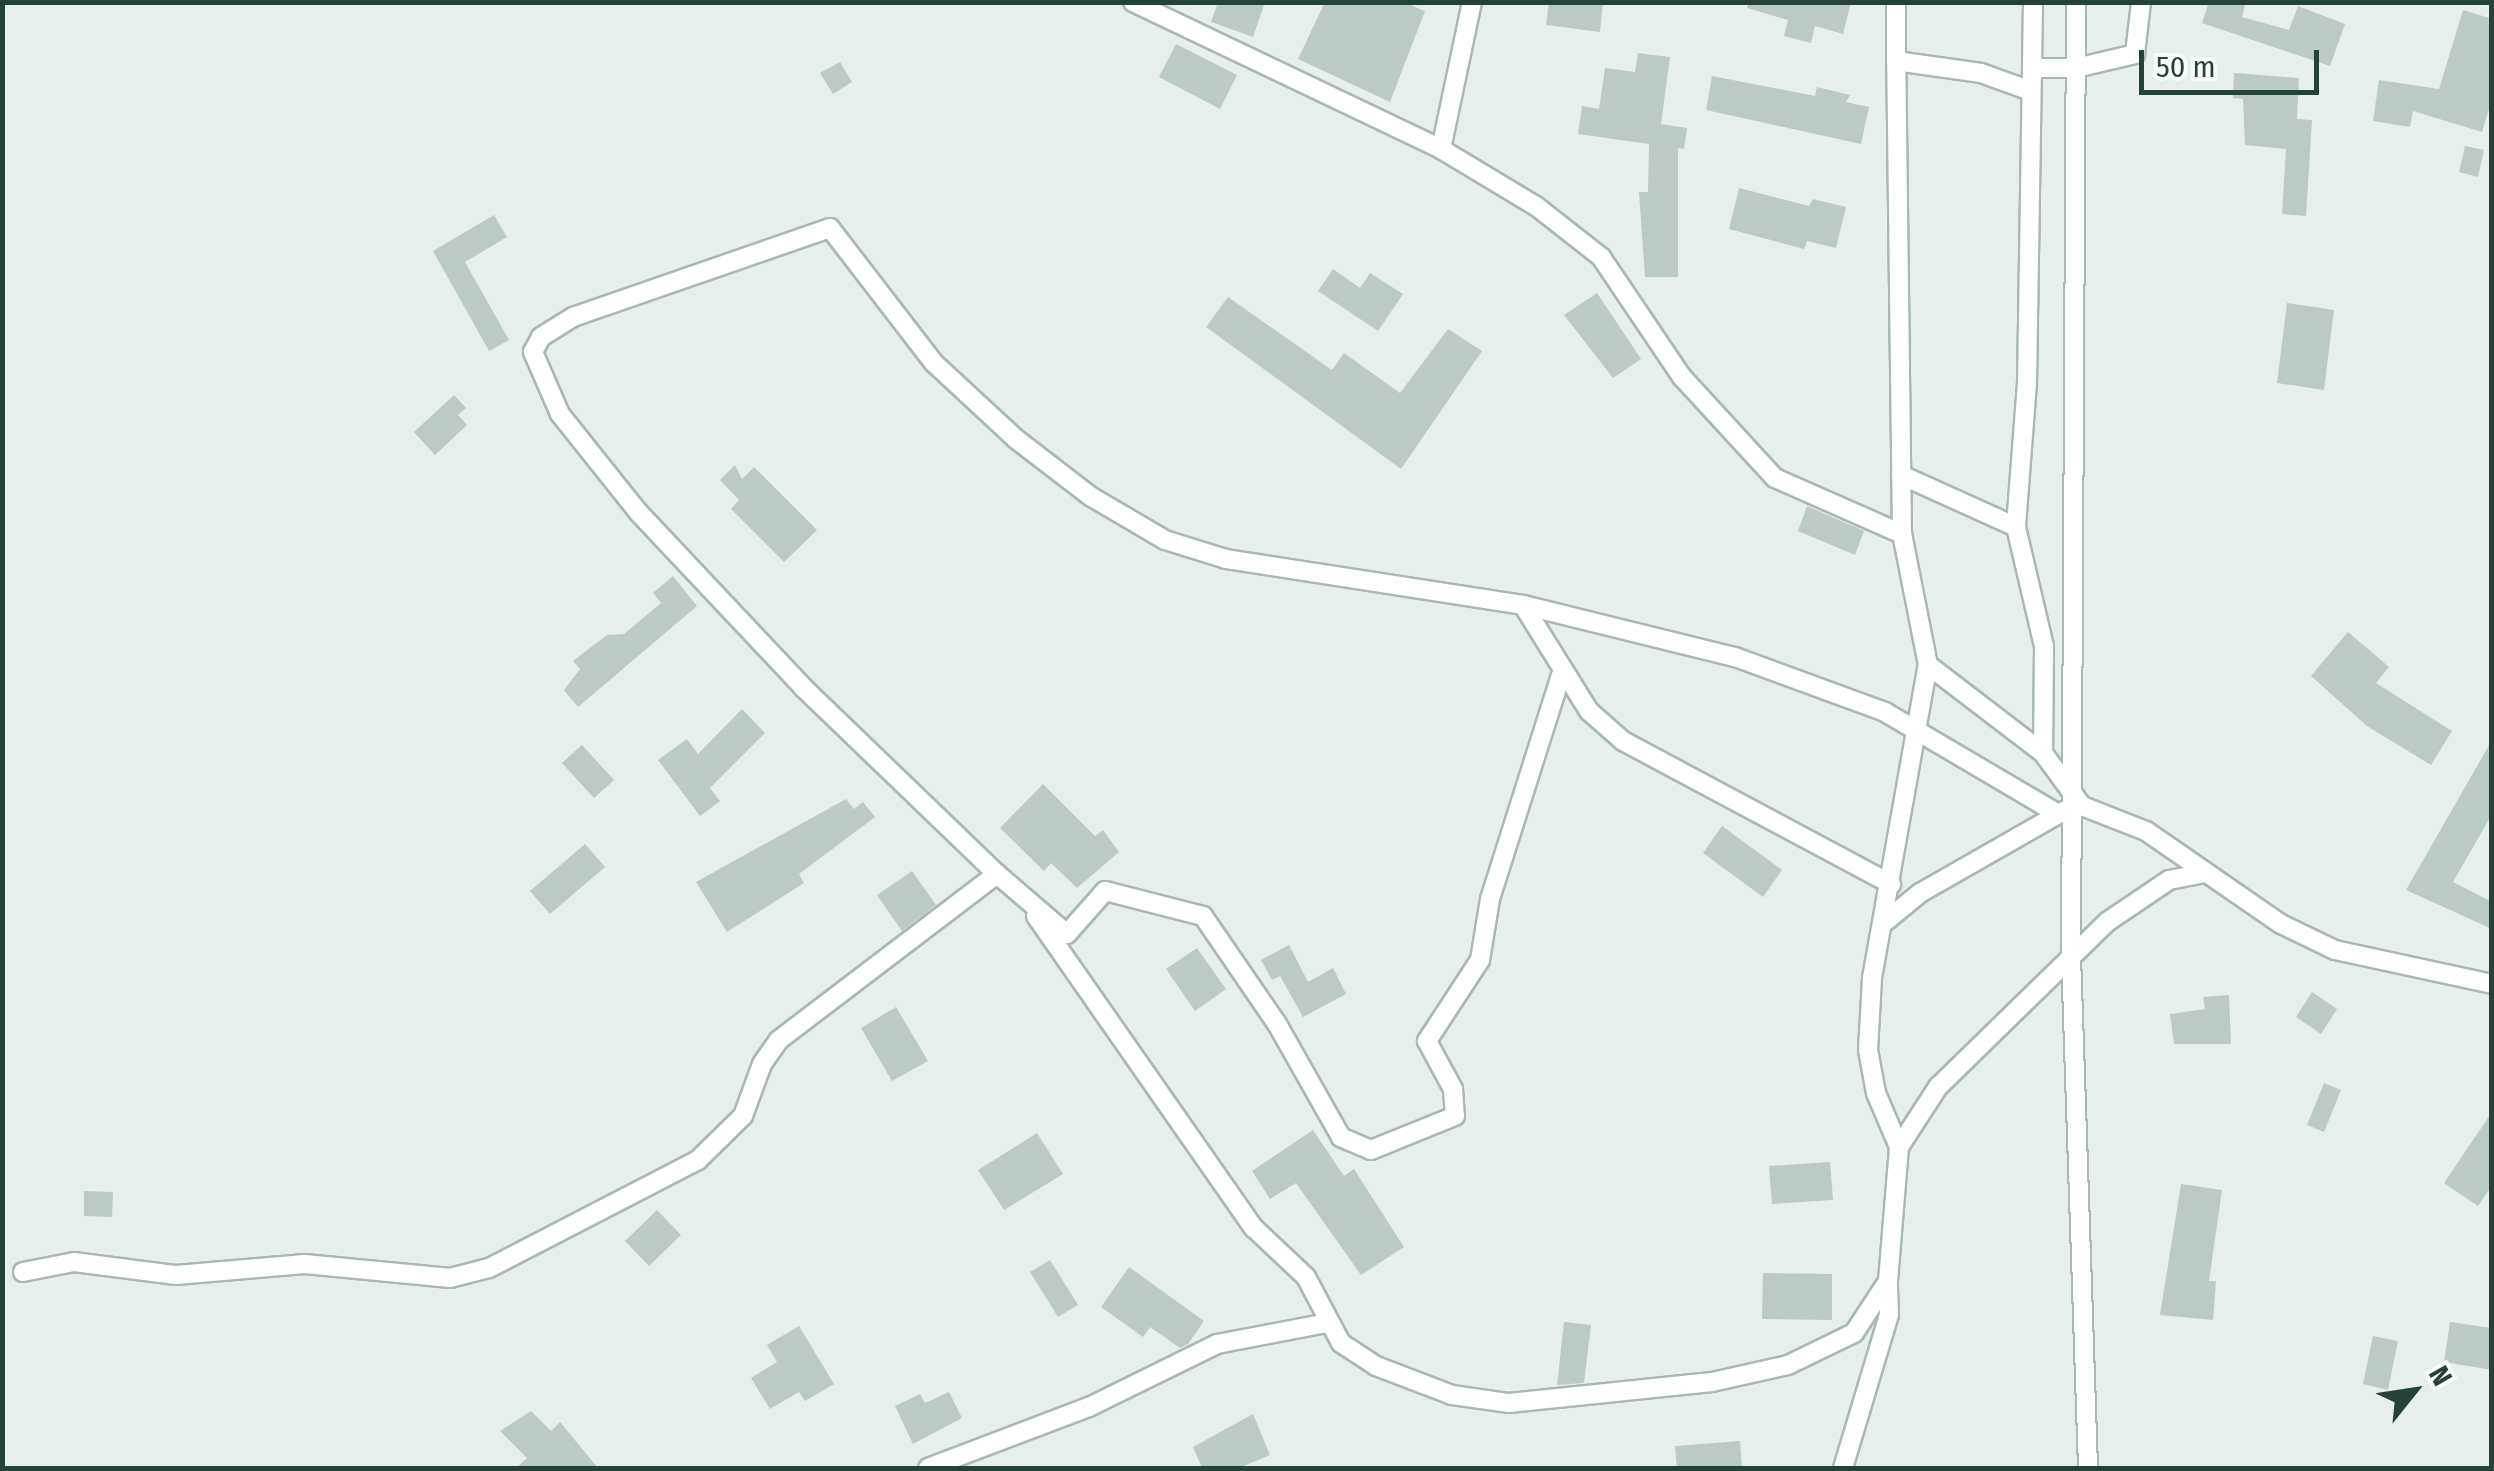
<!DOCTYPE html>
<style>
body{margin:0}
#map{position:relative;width:2494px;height:1471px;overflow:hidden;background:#e6efeb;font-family:"Fira Sans Condensed",sans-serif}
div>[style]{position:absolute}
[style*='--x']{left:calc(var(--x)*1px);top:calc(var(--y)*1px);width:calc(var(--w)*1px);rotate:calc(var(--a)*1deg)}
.building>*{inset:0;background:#bbcac4}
.roads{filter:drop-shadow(2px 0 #a8b8b2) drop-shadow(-2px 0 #a8b8b2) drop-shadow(0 2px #a8b8b2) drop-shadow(0 -2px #a8b8b2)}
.minor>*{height:18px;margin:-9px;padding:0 9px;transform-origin:9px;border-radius:9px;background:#fff}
span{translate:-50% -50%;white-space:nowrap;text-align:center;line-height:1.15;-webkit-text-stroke:8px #f7fbf9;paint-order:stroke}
.frame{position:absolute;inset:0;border:5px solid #24423a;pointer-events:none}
.north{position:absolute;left:2364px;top:1341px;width:100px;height:100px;-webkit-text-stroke:8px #f7fbf9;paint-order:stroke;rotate:60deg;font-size:28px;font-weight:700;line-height:40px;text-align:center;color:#24423a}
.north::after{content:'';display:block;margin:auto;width:35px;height:45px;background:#24423a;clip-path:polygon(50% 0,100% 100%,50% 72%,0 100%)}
.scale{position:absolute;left:2139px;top:50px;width:180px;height:45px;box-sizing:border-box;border:5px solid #24423a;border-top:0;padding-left:12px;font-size:30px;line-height:35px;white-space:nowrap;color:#24423a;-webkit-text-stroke:8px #f7fbf9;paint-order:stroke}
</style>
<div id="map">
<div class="building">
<div style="clip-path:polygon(1218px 2px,1265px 2px,1253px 37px,1211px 22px)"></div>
<div style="clip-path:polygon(1325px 2px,1403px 2px,1425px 11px,1390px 102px,1298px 59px)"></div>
<div style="clip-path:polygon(1549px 2px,1603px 2px,1600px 32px,1546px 25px)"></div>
<div style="clip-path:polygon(1748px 2px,1851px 2px,1843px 34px,1815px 26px,1811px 43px,1784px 36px,1788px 20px,1747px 8px)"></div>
<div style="clip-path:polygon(2209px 2px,2246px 2px,2242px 17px,2289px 30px,2298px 6px,2345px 24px,2330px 66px,2202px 23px)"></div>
<div style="clip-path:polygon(2463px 10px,2492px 19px,2492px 99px,2482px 132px,2413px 111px,2410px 127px,2373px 121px,2379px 80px,2439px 89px)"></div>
<div style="clip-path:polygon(1176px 44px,1237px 75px,1220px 109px,1159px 77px)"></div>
<div style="clip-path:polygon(1638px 53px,1670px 57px,1661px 124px,1687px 128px,1684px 149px,1678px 148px,1678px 277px,1645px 277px,1639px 192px,1648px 192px,1649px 144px,1578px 134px,1582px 106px,1599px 109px,1605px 68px,1635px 72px)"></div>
<div style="clip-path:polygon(840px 62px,852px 82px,833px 94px,820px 73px)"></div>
<div style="clip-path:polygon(2234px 73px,2299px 78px,2297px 119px,2312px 120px,2306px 216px,2282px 214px,2286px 149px,2245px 145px,2243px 99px,2233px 98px)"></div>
<div style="clip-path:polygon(1712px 76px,1815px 96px,1817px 87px,1850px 95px,1846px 102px,1869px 107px,1861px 144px,1706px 110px)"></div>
<div style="clip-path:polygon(2465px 146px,2484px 150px,2478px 177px,2459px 172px)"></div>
<div style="clip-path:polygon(1739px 188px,1809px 206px,1813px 199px,1846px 207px,1836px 248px,1807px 241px,1804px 249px,1729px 229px)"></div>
<div style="clip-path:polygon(494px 215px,507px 237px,465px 262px,509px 340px,489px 351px,433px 251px)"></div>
<div style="clip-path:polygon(1333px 269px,1360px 288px,1370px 273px,1403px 294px,1378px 331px,1318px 291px)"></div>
<div style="clip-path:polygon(1597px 293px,1641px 359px,1613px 378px,1564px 315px)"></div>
<div style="clip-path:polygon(1228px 297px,1332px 370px,1344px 353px,1400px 393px,1448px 329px,1482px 351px,1401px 469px,1206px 327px)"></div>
<div style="clip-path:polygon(2287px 303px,2334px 310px,2324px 390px,2277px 383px)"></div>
<div style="clip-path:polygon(454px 395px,466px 408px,458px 415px,467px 425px,435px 455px,414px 432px)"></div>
<div style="clip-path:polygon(735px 465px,742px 479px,754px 467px,817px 530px,784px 562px,731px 509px,739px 500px,720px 480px)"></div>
<div style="clip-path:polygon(1807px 506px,1864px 531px,1855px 555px,1798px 531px)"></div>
<div style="clip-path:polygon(673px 576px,697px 606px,578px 707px,564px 690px,580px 669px,573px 661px,607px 635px,624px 634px,661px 603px,653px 593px)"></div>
<div style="clip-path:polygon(2348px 632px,2389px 667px,2376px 683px,2452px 731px,2431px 765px,2367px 726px,2311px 676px)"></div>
<div style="clip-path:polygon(742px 709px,765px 733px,710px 788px,720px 801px,700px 816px,658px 760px,687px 739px,698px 754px)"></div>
<div style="clip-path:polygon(2492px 740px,2492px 814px,2453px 882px,2492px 902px,2492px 929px,2406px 890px)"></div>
<div style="clip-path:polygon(582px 745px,614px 780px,594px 798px,562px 763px)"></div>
<div style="clip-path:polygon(1043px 784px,1095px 836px,1103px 830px,1119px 852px,1077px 888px,1051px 863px,1044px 871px,1000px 828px)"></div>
<div style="clip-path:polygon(846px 799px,854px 809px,863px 802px,875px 817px,799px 874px,804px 883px,727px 932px,696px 882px)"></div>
<div style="clip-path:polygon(1722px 826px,1782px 870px,1763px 897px,1703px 853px)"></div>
<div style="clip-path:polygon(585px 844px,605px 867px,550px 914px,530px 891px)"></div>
<div style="clip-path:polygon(912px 871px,936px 905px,902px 931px,877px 895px)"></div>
<div style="clip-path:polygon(1289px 945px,1308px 982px,1333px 968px,1346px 994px,1303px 1017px,1280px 976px,1272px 980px,1261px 960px)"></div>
<div style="clip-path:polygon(1197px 948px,1226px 989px,1195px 1011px,1166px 969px)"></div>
<div style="clip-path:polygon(2312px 992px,2337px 1009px,2321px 1034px,2296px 1017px)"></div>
<div style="clip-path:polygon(2229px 995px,2231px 1044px,2174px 1044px,2170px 1014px,2205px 1009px,2203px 997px)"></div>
<div style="clip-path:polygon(896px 1007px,928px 1061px,892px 1081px,861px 1028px)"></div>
<div style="clip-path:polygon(2324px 1083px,2341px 1090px,2324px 1132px,2307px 1125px)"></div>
<div style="clip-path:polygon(2492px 1112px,2492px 1185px,2478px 1206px,2444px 1183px)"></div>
<div style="clip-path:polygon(1313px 1130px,1344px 1176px,1354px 1169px,1404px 1247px,1361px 1275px,1296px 1183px,1270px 1199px,1252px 1171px)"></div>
<div style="clip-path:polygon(1037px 1133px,1063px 1174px,1004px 1210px,978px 1170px)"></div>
<div style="clip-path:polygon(1830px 1162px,1833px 1200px,1772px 1204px,1769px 1166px)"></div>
<div style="clip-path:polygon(2181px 1184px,2222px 1190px,2209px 1281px,2216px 1281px,2213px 1320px,2160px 1315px)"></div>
<div style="clip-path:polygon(84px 1191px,113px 1192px,112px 1217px,84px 1216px)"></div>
<div style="clip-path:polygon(657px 1210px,681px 1235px,649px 1266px,625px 1241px)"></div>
<div style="clip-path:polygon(1050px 1260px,1078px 1305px,1058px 1317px,1030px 1272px)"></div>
<div style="clip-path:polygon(1129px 1267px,1204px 1321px,1188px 1344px,1180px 1348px,1150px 1327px,1143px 1337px,1101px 1307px)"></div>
<div style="clip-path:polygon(1763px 1273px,1832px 1274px,1832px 1320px,1762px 1319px)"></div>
<div style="clip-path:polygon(1564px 1322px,1591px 1325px,1584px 1383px,1557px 1385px)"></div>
<div style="clip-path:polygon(2450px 1322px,2492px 1328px,2492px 1370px,2444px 1362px)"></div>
<div style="clip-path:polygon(799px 1326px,834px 1384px,805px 1401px,799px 1392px,770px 1409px,751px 1378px,777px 1362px,767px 1345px)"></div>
<div style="clip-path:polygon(2373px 1336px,2398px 1341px,2388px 1390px,2363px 1384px)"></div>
<div style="clip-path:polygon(949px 1392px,962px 1418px,913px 1444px,895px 1406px,920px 1394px,925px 1403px)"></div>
<div style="clip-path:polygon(531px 1411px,551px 1431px,560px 1422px,598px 1468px,516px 1468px,527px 1458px,500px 1431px)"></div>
<div style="clip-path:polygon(1253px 1414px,1270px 1455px,1239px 1468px,1202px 1468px,1193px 1447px)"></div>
<div style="clip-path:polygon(1740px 1441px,1742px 1468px,1677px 1468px,1675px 1446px)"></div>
</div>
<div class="roads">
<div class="minor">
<div style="--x:1133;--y:2;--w:341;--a:25.5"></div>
<div style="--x:1441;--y:149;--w:111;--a:31"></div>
<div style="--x:1536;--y:206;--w:83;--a:38.1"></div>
<div style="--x:1601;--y:257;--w:145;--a:56"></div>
<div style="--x:1682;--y:377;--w:137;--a:47.4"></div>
<div style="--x:1775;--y:478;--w:139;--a:23.8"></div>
<div style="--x:2033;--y:2;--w:381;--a:90.9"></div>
<div style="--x:2027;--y:383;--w:144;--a:94.4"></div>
<div style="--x:2016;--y:527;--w:122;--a:76.8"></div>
<div style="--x:2044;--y:646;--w:107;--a:90.5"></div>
<div style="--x:2076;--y:2;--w:953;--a:90.3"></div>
<div style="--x:2071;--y:955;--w:513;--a:88.1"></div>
<div style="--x:1896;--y:61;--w:59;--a:-90"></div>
<div style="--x:2033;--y:68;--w:43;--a:0"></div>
<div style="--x:2076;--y:68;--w:61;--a:-13.3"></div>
<div style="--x:2135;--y:54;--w:52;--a:-83.4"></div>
<div style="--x:1441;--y:149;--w:150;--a:-78.1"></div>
<div style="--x:1901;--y:475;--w:126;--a:24.3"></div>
<div style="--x:1523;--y:605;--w:125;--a:58.1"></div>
<div style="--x:1589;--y:711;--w:45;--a:41.4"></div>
<div style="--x:1623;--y:741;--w:304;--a:28.1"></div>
<div style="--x:1928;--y:665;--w:145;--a:37.4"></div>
<div style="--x:2043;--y:753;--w:66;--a:53.7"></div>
<div style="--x:2082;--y:806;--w:69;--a:21.3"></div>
<div style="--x:2146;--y:831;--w:164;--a:34.6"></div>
<div style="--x:2281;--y:924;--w:60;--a:25.7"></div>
<div style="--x:2335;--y:950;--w:161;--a:12.2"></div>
<div style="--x:1562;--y:672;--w:238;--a:107.6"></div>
<div style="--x:1490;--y:899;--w:62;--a:99.3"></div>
<div style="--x:1480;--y:960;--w:97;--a:123.2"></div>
<div style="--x:1427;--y:1041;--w:55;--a:61.6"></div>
<div style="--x:1453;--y:1089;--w:27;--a:86"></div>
<div style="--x:1455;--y:1116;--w:91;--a:158"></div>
<div style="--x:1371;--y:1150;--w:33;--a:-157"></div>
<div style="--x:1341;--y:1137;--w:130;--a:-119.5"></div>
<div style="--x:1277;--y:1024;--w:131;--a:-124.4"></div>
<div style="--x:1203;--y:916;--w:101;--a:-165.7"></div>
<div style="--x:1105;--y:891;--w:57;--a:131.5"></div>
<div style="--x:1067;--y:934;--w:92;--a:-139.4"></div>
<div style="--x:997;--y:874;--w:269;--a:-136.1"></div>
<div style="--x:803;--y:687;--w:239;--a:-133.3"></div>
<div style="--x:639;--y:513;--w:127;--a:-128.6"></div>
<div style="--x:560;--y:414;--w:68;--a:-113.5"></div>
<div style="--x:533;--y:352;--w:17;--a:-62"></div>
<div style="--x:541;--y:337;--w:38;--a:-32"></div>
<div style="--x:573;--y:317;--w:272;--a:-19.1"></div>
<div style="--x:830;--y:228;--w:170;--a:52.4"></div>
<div style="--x:934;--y:363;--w:112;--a:42.8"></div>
<div style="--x:1016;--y:439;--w:93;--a:37.6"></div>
<div style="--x:1090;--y:496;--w:87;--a:30.4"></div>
<div style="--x:1165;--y:540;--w:64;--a:17.3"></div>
<div style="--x:1226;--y:559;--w:301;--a:8.8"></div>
<div style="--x:1523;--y:605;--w:218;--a:13.8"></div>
<div style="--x:1735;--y:657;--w:160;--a:20.1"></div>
<div style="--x:1885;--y:712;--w:201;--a:30.5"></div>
<div style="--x:1036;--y:916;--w:381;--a:55.1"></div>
<div style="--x:1254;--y:1228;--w:71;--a:43.3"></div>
<div style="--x:1306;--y:1277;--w:75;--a:62.1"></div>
<div style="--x:1341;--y:1343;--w:42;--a:33.3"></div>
<div style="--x:1376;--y:1366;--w:81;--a:20.9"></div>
<div style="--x:1452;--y:1395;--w:58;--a:8"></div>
<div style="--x:1509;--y:1403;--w:204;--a:-5.9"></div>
<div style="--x:1712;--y:1382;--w:78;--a:-12.6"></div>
<div style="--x:1788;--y:1365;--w:73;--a:-25.9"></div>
<div style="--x:1854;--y:1333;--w:62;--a:-56.8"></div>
<div style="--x:1888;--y:1281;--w:134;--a:-85.3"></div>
<div style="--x:1899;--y:1147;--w:72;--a:-57"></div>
<div style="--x:1938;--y:1087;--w:236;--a:-44.3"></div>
<div style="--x:2107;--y:922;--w:75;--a:-34.1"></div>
<div style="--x:2169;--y:880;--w:37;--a:-11"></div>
<div style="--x:1886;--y:921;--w:44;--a:-39.5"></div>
<div style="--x:1920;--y:893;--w:166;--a:-29.7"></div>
<div style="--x:1899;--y:1147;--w:59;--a:-113.1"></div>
<div style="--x:1876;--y:1093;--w:44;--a:-100.5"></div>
<div style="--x:1868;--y:1050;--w:72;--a:-86.8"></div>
<div style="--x:1872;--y:978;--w:318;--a:-79.9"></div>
<div style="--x:1928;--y:665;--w:134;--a:-101.2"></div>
<div style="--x:1902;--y:534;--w:473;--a:-90.7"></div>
<div style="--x:1896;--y:61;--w:86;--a:8"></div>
<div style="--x:1981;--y:73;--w:53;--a:19.8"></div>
<div style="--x:23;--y:1272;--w:52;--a:-11.1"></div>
<div style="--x:74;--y:1262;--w:103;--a:7.3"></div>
<div style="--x:176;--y:1275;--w:129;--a:-4.9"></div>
<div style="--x:305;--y:1264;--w:146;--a:5.5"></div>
<div style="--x:450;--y:1278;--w:40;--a:-14.4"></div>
<div style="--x:489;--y:1268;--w:235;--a:-27.3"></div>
<div style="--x:698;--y:1160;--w:63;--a:-44.4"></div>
<div style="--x:743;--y:1116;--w:55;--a:-69.9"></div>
<div style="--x:762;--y:1064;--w:29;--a:-55"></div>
<div style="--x:779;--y:1040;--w:274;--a:-37.3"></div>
<div style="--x:928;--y:1468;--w:172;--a:-20.8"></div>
<div style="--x:1089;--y:1407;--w:143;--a:-26.2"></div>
<div style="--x:1217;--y:1344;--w:112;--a:-10.8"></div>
<div style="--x:1843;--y:1468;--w:160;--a:-73.3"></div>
<div style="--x:1889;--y:1315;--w:33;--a:-92"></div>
</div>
</div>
<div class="frame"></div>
<div class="north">N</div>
<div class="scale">50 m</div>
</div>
